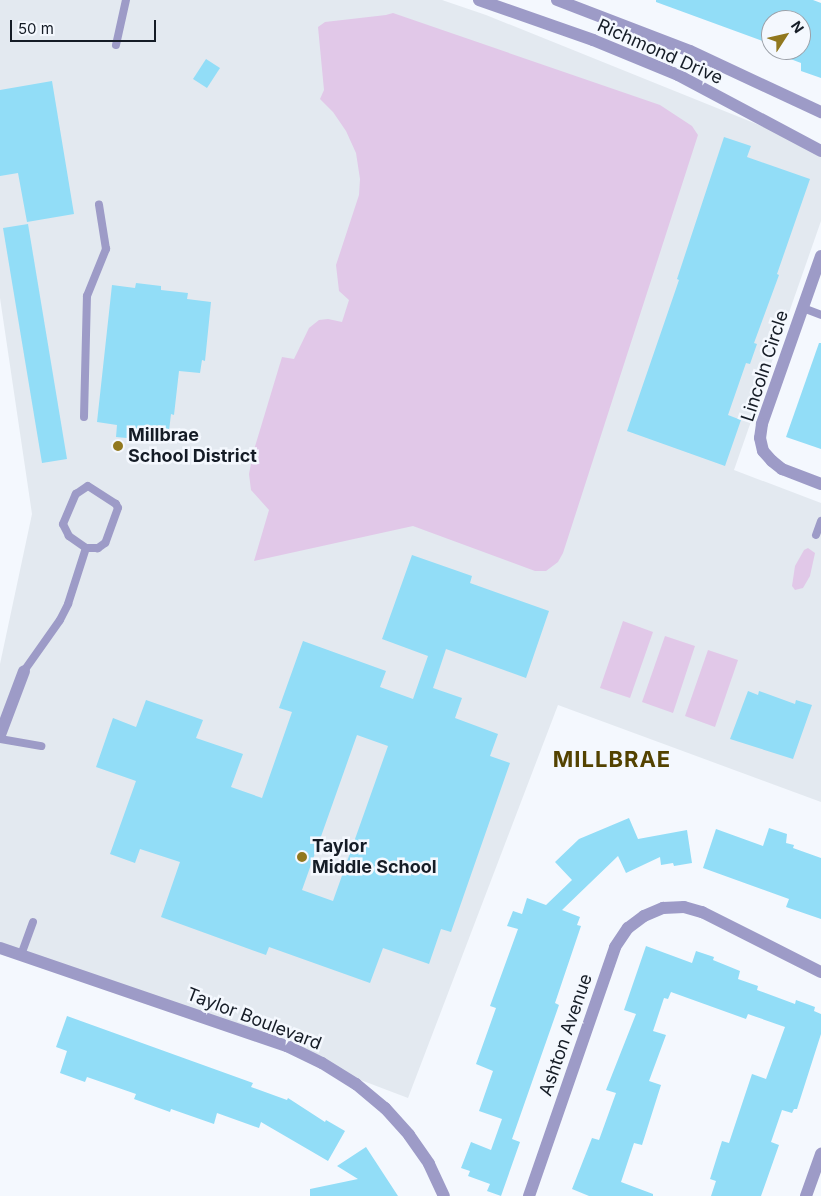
<!DOCTYPE html>
<style>
body{margin:0}
#map{position:relative;width:821px;height:1196px;overflow:hidden;background:#f4f8fe;font-family:Inter,sans-serif}
div>[style]{position:absolute}
[style*='--x']{left:calc(var(--x)*1px);top:calc(var(--y)*1px);width:calc(var(--w)*1px);rotate:calc(var(--a)*1deg)}
.built>*{inset:0;background:#e3e9f0}
.green>*{inset:0;background:#e1c8e8}
.building>*{inset:0;background:#92ddf7}
.service>*{height:8px;margin:-4px;padding:0 4px;transform-origin:4px;border-radius:4px;background:#9d9bc7}
.minor>*{height:12px;margin:-6px;padding:0 6px;transform-origin:6px;border-radius:6px;background:#9d9bc7}
.dots>*{width:14px;height:14px;translate:-50% -50%;box-sizing:border-box;border:2px solid #f4f8fe;border-radius:50%}
span{translate:-50% -50%;white-space:nowrap;text-align:center;line-height:1.15;-webkit-text-stroke:5px #f4f8fe;paint-order:stroke}
.street-label{font-size:18px;color:#151c26}
.poi-label{font-size:18px;color:#151c26;font-weight:700}
.left{translate:0 -50%;text-align:left}
.district-label{font-size:22px;color:#534200;font-weight:700;letter-spacing:1px}
.north{position:absolute;left:761px;top:10px;width:50px;height:50px;box-sizing:border-box;background:#f4f8fe;border:1px solid #9ba0a8;border-radius:50%;rotate:55deg;font-size:14px;font-weight:700;line-height:20px;text-align:center;color:#151c26}
.north::after{content:'';display:block;margin:auto;width:18px;height:22px;background:#91781e;clip-path:polygon(50% 0,100% 100%,50% 72%,0 100%)}
.scale{position:absolute;left:10px;top:20px;width:146px;height:22px;box-sizing:border-box;border:2px solid #151c26;border-top:0;padding-left:6px;font-size:15px;line-height:18px;white-space:nowrap;color:#151c26;-webkit-text-stroke:4px #f4f8fe;paint-order:stroke}
</style>
<div id="map">
<div class="built">
<div style="clip-path:polygon(0 0,442px 0,486px 15px,821px 150px,821px 221px,734px 470px,821px 503px,821px 802px,558px 705px,408px 1098px,0 943px,0 664px,32px 514px,0 298px)"></div>
</div>
<div class="green">
<div style="clip-path:polygon(393px 13px,660px 105px,692px 126px,698px 135px,563px 553px,558px 562px,546px 571px,535px 571px,413px 526px,254px 561px,269px 510px,251px 490px,249px 474px,253px 453px,282px 357px,294px 359px,309px 328px,319px 320px,328px 319px,342px 322px,349px 300px,339px 291px,336px 265px,359px 195px,360px 179px,356px 153px,346px 131px,333px 112px,320px 99px,324px 90px,318px 27px,325px 22px,386px 15px)"></div>
<div style="clip-path:polygon(808px 548px,815px 553px,810px 576px,803px 588px,795px 590px,792px 586px,795px 566px,804px 550px)"></div>
<div style="clip-path:polygon(623px 621px,653px 632px,630px 698px,600px 688px)"></div>
<div style="clip-path:polygon(665px 636px,695px 646px,673px 713px,642px 702px)"></div>
<div style="clip-path:polygon(708px 650px,738px 660px,715px 727px,685px 716px)"></div>
</div>
<div class="building">
<div style="clip-path:polygon(656px 0,813px 0,821px 3px,821px 78px,801px 71px,801px 63px,772px 52px,772px 50px,801px 50px,801px 20px,771px 20px,771px 44px,656px 2px)"></div>
<div style="clip-path:polygon(206px 59px,220px 68px,207px 88px,193px 79px)"></div>
<div style="clip-path:polygon(52px 81px,74px 214px,27px 222px,18px 173px,0 176px,0 90px)"></div>
<div style="clip-path:polygon(724px 137px,751px 146px,747px 157px,810px 179px,777px 274px,779px 275px,754px 343px,757px 344px,750px 364px,746px 363px,728px 415px,741px 420px,725px 466px,627px 431px,679px 280px,677px 279px)"></div>
<div style="clip-path:polygon(28px 224px,67px 459px,42px 463px,3px 228px)"></div>
<div style="clip-path:polygon(136px 283px,161px 286px,161px 290px,188px 293px,187px 299px,211px 302px,205px 361px,202px 360px,200px 373px,179px 371px,174px 415px,171px 414px,169px 431px,149px 429px,148px 440px,116px 437px,117px 425px,97px 422px,112px 285px,135px 288px)"></div>
<div style="clip-path:polygon(819px 343px,821px 343px,821px 449px,786px 437px)"></div>
<div style="clip-path:polygon(evenodd,412px 555px,472px 576px,470px 583px,549px 611px,526px 678px,446px 649px,433px 688px,462px 698px,455px 718px,498px 734px,490px 756px,510px 763px,451px 932px,441px 929px,429px 964px,383px 948px,370px 983px,269px 947px,266px 955px,161px 917px,180px 862px,140px 849px,135px 863px,110px 854px,136px 781px,96px 767px,113px 718px,136px 727px,146px 700px,203px 720px,196px 738px,243px 754px,231px 787px,262px 798px,292px 712px,279px 708px,303px 641px,386px 671px,380px 687px,413px 699px,428px 656px,382px 639px,412px 555px,357px 735px,388px 746px,333px 901px,302px 890px,357px 735px)"></div>
<div style="clip-path:polygon(748px 691px,758px 695px,759px 691px,795px 704px,796px 700px,812px 705px,793px 759px,730px 739px)"></div>
<div style="clip-path:polygon(629px 818px,638px 839px,687px 830px,692px 863px,674px 866px,673px 863px,661px 865px,660px 857px,626px 873px,618px 856px,562px 910px,580px 917px,577px 925px,581px 926px,555px 1003px,559px 1005px,512px 1139px,520px 1142px,501px 1196px,487px 1191px,490px 1184px,468px 1176px,470px 1171px,461px 1168px,471px 1142px,491px 1150px,502px 1119px,479px 1111px,493px 1071px,476px 1064px,496px 1008px,490px 1006px,518px 929px,507px 926px,513px 911px,522px 914px,527px 898px,546px 905px,572px 880px,555px 862px,579px 839px)"></div>
<div style="clip-path:polygon(769px 828px,787px 834px,786px 843px,794px 845px,793px 848px,821px 858px,821px 919px,786px 907px,789px 899px,703px 868px,716px 829px,763px 846px)"></div>
<div style="clip-path:polygon(646px 946px,692px 963px,696px 951px,714px 957px,713px 960px,740px 971px,738px 979px,758px 986px,757px 990px,795px 1004px,796px 1000px,815px 1007px,814px 1011px,821px 1014px,821px 1034px,797px 1109px,794px 1109px,792px 1113px,782px 1110px,771px 1142px,779px 1145px,761px 1196px,711px 1196px,716px 1181px,710px 1179px,722px 1141px,729px 1143px,752px 1074px,766px 1079px,785px 1027px,748px 1014px,746px 1019px,671px 992px,668px 999px,664px 998px,653px 1031px,666px 1035px,649px 1081px,661px 1085px,642px 1145px,634px 1143px,621px 1182px,653px 1194px,653px 1196px,589px 1196px,572px 1189px,592px 1138px,599px 1140px,616px 1093px,606px 1090px,636px 1014px,624px 1010px)"></div>
<div style="clip-path:polygon(67px 1016px,253px 1083px,251px 1087px,287px 1100px,288px 1098px,325px 1122px,326px 1120px,345px 1131px,328px 1161px,261px 1122px,259px 1128px,217px 1113px,214px 1124px,171px 1109px,170px 1112px,134px 1099px,136px 1094px,87px 1077px,85px 1082px,60px 1073px,67px 1051px,56px 1047px)"></div>
<div style="clip-path:polygon(366px 1147px,398px 1196px,310px 1196px,310px 1189px,358px 1179px,337px 1166px)"></div>
</div>
<div class="service">
<div style="--x:116;--y:45;--w:46;--a:-77.5"></div>
<div style="--x:803;--y:308;--w:19;--a:21"></div>
<div style="--x:84;--y:417;--w:121;--a:-88.6"></div>
<div style="--x:87;--y:296;--w:51;--a:-68"></div>
<div style="--x:106;--y:249;--w:45;--a:-99"></div>
<div style="--x:88;--y:486;--w:33;--a:33"></div>
<div style="--x:116;--y:504;--w:4;--a:63"></div>
<div style="--x:118;--y:508;--w:37;--a:110"></div>
<div style="--x:105;--y:543;--w:9;--a:144"></div>
<div style="--x:98;--y:548;--w:12;--a:180"></div>
<div style="--x:86;--y:548;--w:21;--a:-145"></div>
<div style="--x:69;--y:536;--w:13;--a:-117"></div>
<div style="--x:63;--y:524;--w:33;--a:-67"></div>
<div style="--x:76;--y:494;--w:14;--a:-34"></div>
<div style="--x:816;--y:535;--w:15;--a:-70"></div>
<div style="--x:24;--y:671;--w:62;--a:-54.8"></div>
<div style="--x:60;--y:620;--w:18;--a:-63"></div>
<div style="--x:68;--y:604;--w:59;--a:-72.2"></div>
<div style="--x:0;--y:739;--w:42;--a:9.7"></div>
<div style="--x:21;--y:955;--w:35;--a:-70"></div>
</div>
<div class="minor">
<div style="--x:479;--y:0;--w:121;--a:19.3"></div>
<div style="--x:593;--y:40;--w:92;--a:22.4"></div>
<div style="--x:678;--y:75;--w:162;--a:28"></div>
<div style="--x:557;--y:0;--w:142;--a:21"></div>
<div style="--x:690;--y:51;--w:145;--a:25"></div>
<div style="--x:821;--y:256;--w:178;--a:109.4"></div>
<div style="--x:762;--y:424;--w:14;--a:98"></div>
<div style="--x:760;--y:438;--w:13;--a:77"></div>
<div style="--x:763;--y:451;--w:13;--a:48"></div>
<div style="--x:772;--y:461;--w:13;--a:39"></div>
<div style="--x:782;--y:469;--w:42;--a:21"></div>
<div style="--x:0;--y:735;--w:68;--a:-69.4"></div>
<div style="--x:0;--y:948;--w:303;--a:18.9"></div>
<div style="--x:287;--y:1046;--w:39;--a:26"></div>
<div style="--x:322;--y:1063;--w:40;--a:32"></div>
<div style="--x:356;--y:1084;--w:38;--a:40"></div>
<div style="--x:385;--y:1108;--w:36;--a:48"></div>
<div style="--x:409;--y:1135;--w:35;--a:55"></div>
<div style="--x:429;--y:1164;--w:35;--a:65"></div>
<div style="--x:529;--y:1196;--w:263;--a:-70.9"></div>
<div style="--x:615;--y:947;--w:23;--a:-56"></div>
<div style="--x:628;--y:928;--w:20;--a:-37"></div>
<div style="--x:644;--y:916;--w:21;--a:-23"></div>
<div style="--x:663;--y:908;--w:21;--a:-3"></div>
<div style="--x:684;--y:907;--w:19;--a:16"></div>
<div style="--x:702;--y:912;--w:133;--a:26.8"></div>
<div style="--x:806;--y:1196;--w:45;--a:-70.3"></div>
</div>
<div class="dots">
<div style="left:118px;top:446px;background:#91781e"></div>
<div style="left:302px;top:857px;background:#91781e"></div>
</div>
<div class="street-label">
<span style="left:660px;top:52px;rotate:24deg">Richmond Drive</span>
<span style="left:765px;top:366px;rotate:-72deg">Lincoln Circle</span>
<span style="left:254px;top:1019px;rotate:21deg">Taylor Boulevard</span>
<span style="left:566px;top:1035px;rotate:-71deg">Ashton Avenue</span>
</div>
<div class="poi-label">
<span class="left" style="left:128px;top:446px">Millbrae<br>School District</span>
<span class="left" style="left:312px;top:857px">Taylor<br>Middle School</span>
</div>
<div class="district-label">
<span style="left:612px;top:760px">MILLBRAE</span>
</div>
<div class="north">N</div>
<div class="scale">50 m</div>
</div>
